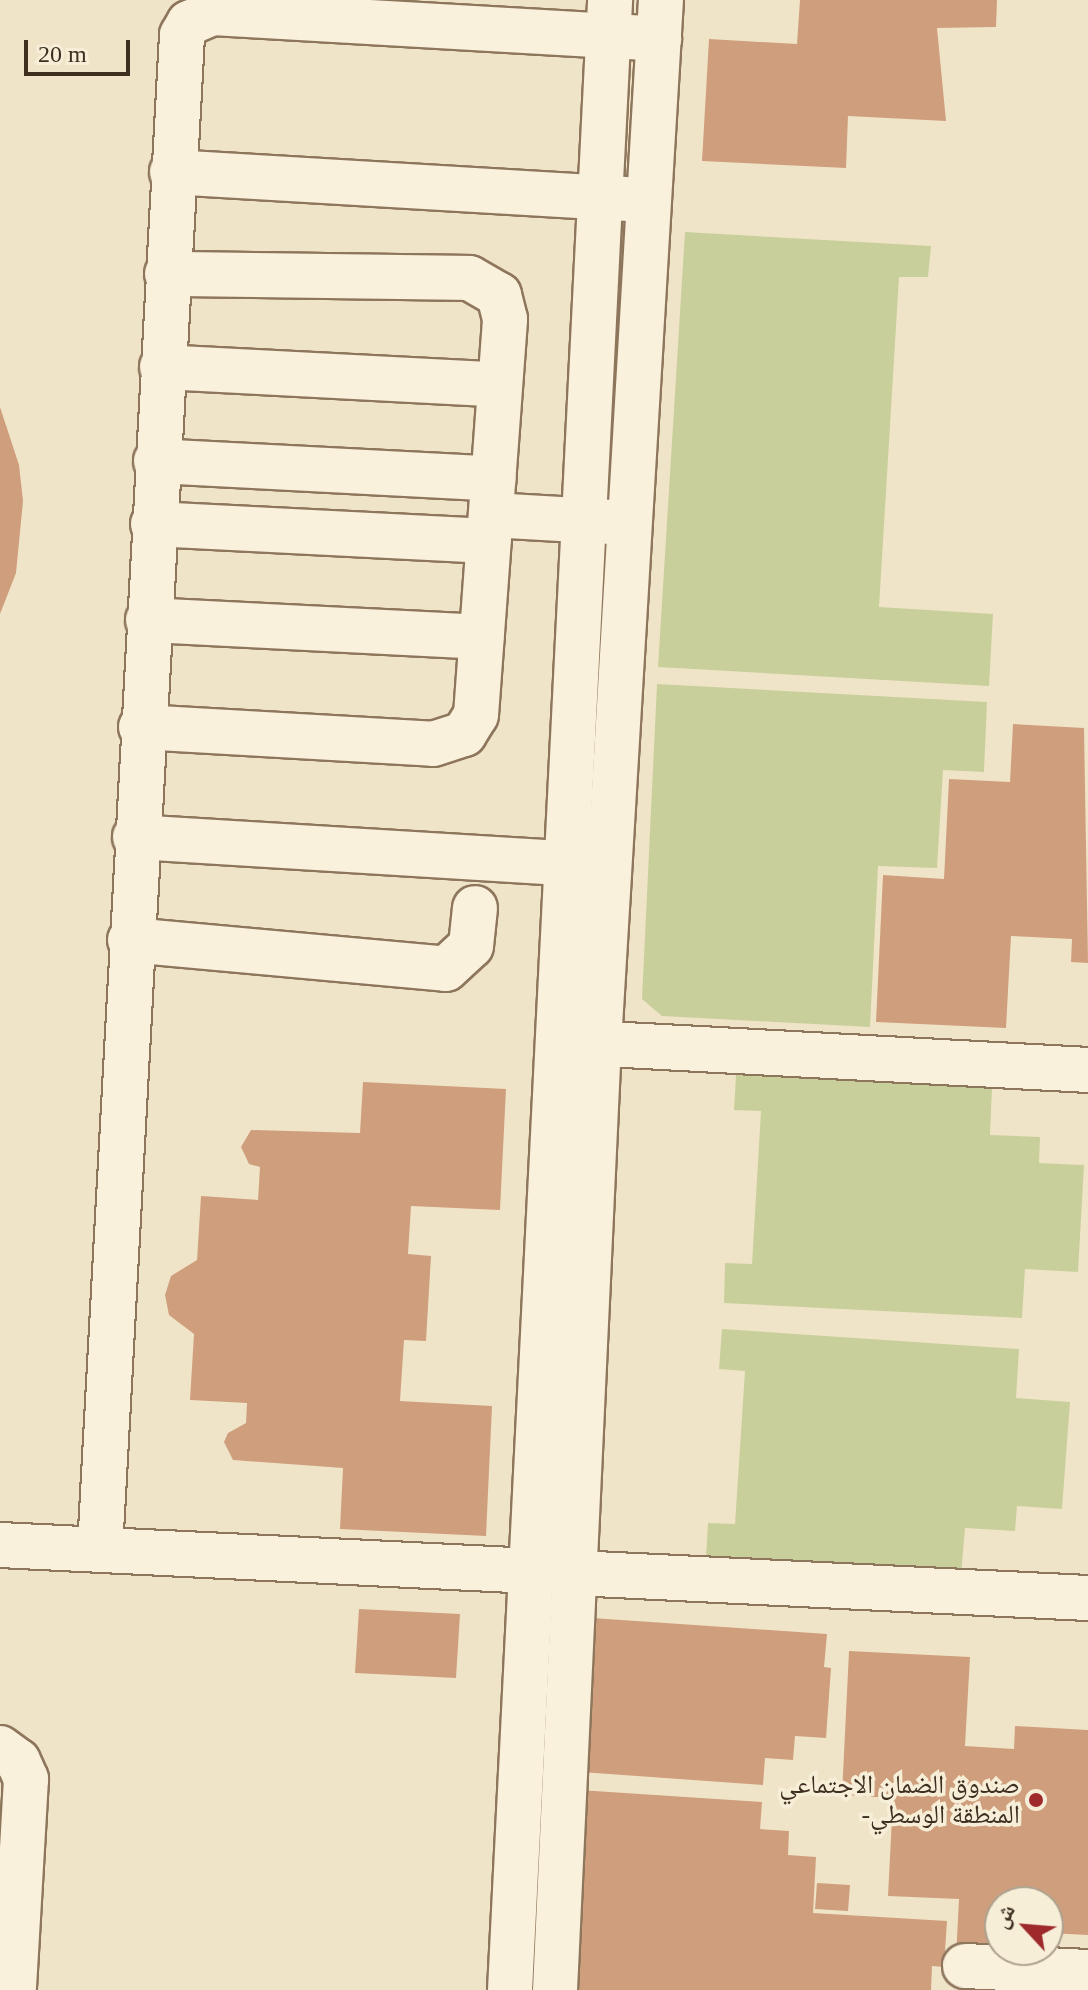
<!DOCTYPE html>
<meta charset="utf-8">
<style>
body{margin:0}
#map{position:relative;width:1088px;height:1990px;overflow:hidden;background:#f0e4c8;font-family:"Times New Roman","Noto Naskh Arabic",serif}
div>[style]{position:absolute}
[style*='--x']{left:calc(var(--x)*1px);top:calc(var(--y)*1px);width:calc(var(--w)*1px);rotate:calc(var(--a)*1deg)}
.green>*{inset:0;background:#c9cf9b}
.building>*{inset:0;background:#cf9f7d}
.roads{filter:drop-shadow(2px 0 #8d765c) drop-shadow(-2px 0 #8d765c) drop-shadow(0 2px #8d765c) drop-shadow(0 -2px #8d765c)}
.minor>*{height:44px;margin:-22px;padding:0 22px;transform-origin:22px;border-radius:22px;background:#faf1dc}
.dots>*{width:22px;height:22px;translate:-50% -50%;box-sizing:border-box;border:4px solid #f7eed8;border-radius:50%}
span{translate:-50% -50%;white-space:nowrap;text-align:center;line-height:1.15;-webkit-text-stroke:7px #f7eed8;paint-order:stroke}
.poi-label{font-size:26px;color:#3d2e20}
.right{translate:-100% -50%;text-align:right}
.north{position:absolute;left:984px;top:1886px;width:80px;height:80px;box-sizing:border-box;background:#f7eed8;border:2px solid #ada18e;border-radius:50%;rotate:296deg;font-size:22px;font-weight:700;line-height:32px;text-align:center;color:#3d2e20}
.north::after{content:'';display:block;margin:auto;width:28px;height:36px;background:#9e2a2b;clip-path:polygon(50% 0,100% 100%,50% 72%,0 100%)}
.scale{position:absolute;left:24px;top:40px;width:106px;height:36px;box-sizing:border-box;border:4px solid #3d2e20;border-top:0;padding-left:10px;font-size:24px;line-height:28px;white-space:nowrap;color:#3d2e20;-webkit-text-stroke:6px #f7eed8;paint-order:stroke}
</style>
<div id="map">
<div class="green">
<div style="clip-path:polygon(685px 232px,931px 246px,928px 277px,899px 277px,879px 607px,993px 614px,989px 686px,658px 667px)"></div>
<div style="clip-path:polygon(657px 684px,987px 702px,984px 772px,943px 770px,937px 868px,878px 866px,870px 1027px,662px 1016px,642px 999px)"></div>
<div style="clip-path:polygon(736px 1075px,992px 1088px,990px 1135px,1040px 1137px,1039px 1163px,1084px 1165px,1078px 1272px,1025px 1269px,1022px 1318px,724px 1303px,725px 1263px,752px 1264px,761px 1111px,734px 1110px)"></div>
<div style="clip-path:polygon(722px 1329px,1019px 1349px,1016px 1398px,1070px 1402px,1062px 1509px,1017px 1506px,1015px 1531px,965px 1528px,961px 1575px,706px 1558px,708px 1523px,735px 1524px,745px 1371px,719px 1369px)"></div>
</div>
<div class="building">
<div style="clip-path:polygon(800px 0,997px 0,996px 27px,937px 28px,946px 121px,848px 116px,846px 168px,702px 161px,709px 39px,797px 44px)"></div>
<div style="clip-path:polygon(0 407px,19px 465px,23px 501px,16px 573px,0 614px)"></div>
<div style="clip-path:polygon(1013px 724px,1084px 728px,1088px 963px,1071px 962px,1072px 939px,1011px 936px,1006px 1028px,876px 1022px,883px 875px,944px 879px,949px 779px,1010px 782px)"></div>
<div style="clip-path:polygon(363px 1082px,506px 1089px,500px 1210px,411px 1206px,408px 1254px,431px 1256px,426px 1341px,404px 1340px,400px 1401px,492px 1406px,486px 1536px,340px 1529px,343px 1468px,233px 1460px,224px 1442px,228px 1433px,246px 1423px,247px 1403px,190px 1400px,194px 1334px,169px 1315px,165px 1295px,171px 1276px,197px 1260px,201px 1196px,258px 1200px,260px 1167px,249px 1164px,241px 1147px,251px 1130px,360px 1133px)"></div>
<div style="clip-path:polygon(359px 1609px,460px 1614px,456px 1678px,355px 1673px)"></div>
<div style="clip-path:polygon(592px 1618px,827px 1634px,824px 1667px,831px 1668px,826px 1738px,795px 1736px,793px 1760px,765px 1758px,763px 1785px,581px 1772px)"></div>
<div style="clip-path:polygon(849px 1651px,970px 1657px,965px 1746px,1014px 1749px,1015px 1726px,1088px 1730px,1088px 1935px,1048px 1933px,1048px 1902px,1000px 1902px,1000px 1950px,956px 1957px,959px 1899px,888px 1896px,893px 1798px,842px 1795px)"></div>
<div style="clip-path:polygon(579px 1790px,762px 1802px,760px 1829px,789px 1831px,788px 1855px,816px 1857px,813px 1913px,947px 1921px,944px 1967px,932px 1966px,931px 1990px,566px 1990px)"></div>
<div style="clip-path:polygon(817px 1883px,850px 1885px,848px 1911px,815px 1909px)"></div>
</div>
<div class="roads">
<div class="minor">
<div style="--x:172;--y:172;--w:457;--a:3.4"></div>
<div style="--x:162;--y:367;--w:338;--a:3"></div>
<div style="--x:156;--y:461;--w:338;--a:3"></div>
<div style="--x:491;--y:515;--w:121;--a:3.3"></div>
<div style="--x:153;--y:524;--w:336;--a:2.9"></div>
<div style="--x:148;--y:620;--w:334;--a:2.9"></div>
<div style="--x:141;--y:727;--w:292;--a:3.3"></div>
<div style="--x:433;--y:744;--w:33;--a:-18"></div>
<div style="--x:464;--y:734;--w:22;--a:-58"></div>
<div style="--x:476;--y:715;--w:397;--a:-85.8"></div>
<div style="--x:505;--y:319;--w:25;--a:-104"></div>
<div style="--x:499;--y:295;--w:34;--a:-150"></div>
<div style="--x:469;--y:278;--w:302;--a:-179.2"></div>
<div style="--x:135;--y:837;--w:462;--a:3.5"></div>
<div style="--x:130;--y:940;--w:317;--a:5.2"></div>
<div style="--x:446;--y:969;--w:34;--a:-43"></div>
<div style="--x:471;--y:946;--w:38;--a:-84"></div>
<div style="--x:570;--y:1042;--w:519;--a:3.09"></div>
<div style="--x:0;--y:1545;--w:1089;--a:2.79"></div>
<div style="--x:100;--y:1550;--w:1517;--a:-86.9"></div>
<div style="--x:182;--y:35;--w:14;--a:-60"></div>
<div style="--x:189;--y:23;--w:26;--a:-23"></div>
<div style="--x:213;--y:13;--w:447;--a:3.3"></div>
<div style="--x:0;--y:1748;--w:22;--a:36"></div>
<div style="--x:18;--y:1761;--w:20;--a:66"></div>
<div style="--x:26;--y:1779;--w:211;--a:93.3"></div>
<div style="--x:965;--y:1966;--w:123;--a:2.8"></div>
<div style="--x:510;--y:1990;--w:1993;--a:-87.12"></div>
<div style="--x:555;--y:1990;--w:948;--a:-87.34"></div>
<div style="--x:599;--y:1043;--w:1045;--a:-86.6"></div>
</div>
</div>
<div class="dots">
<div style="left:1036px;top:1800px;background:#9e2a2b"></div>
</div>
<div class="poi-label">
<span class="right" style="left:1020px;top:1800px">صندوق الضمان الاجتماعي<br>-المنطقة الوسطي</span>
</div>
<div class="north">ش</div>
<div class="scale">20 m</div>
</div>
